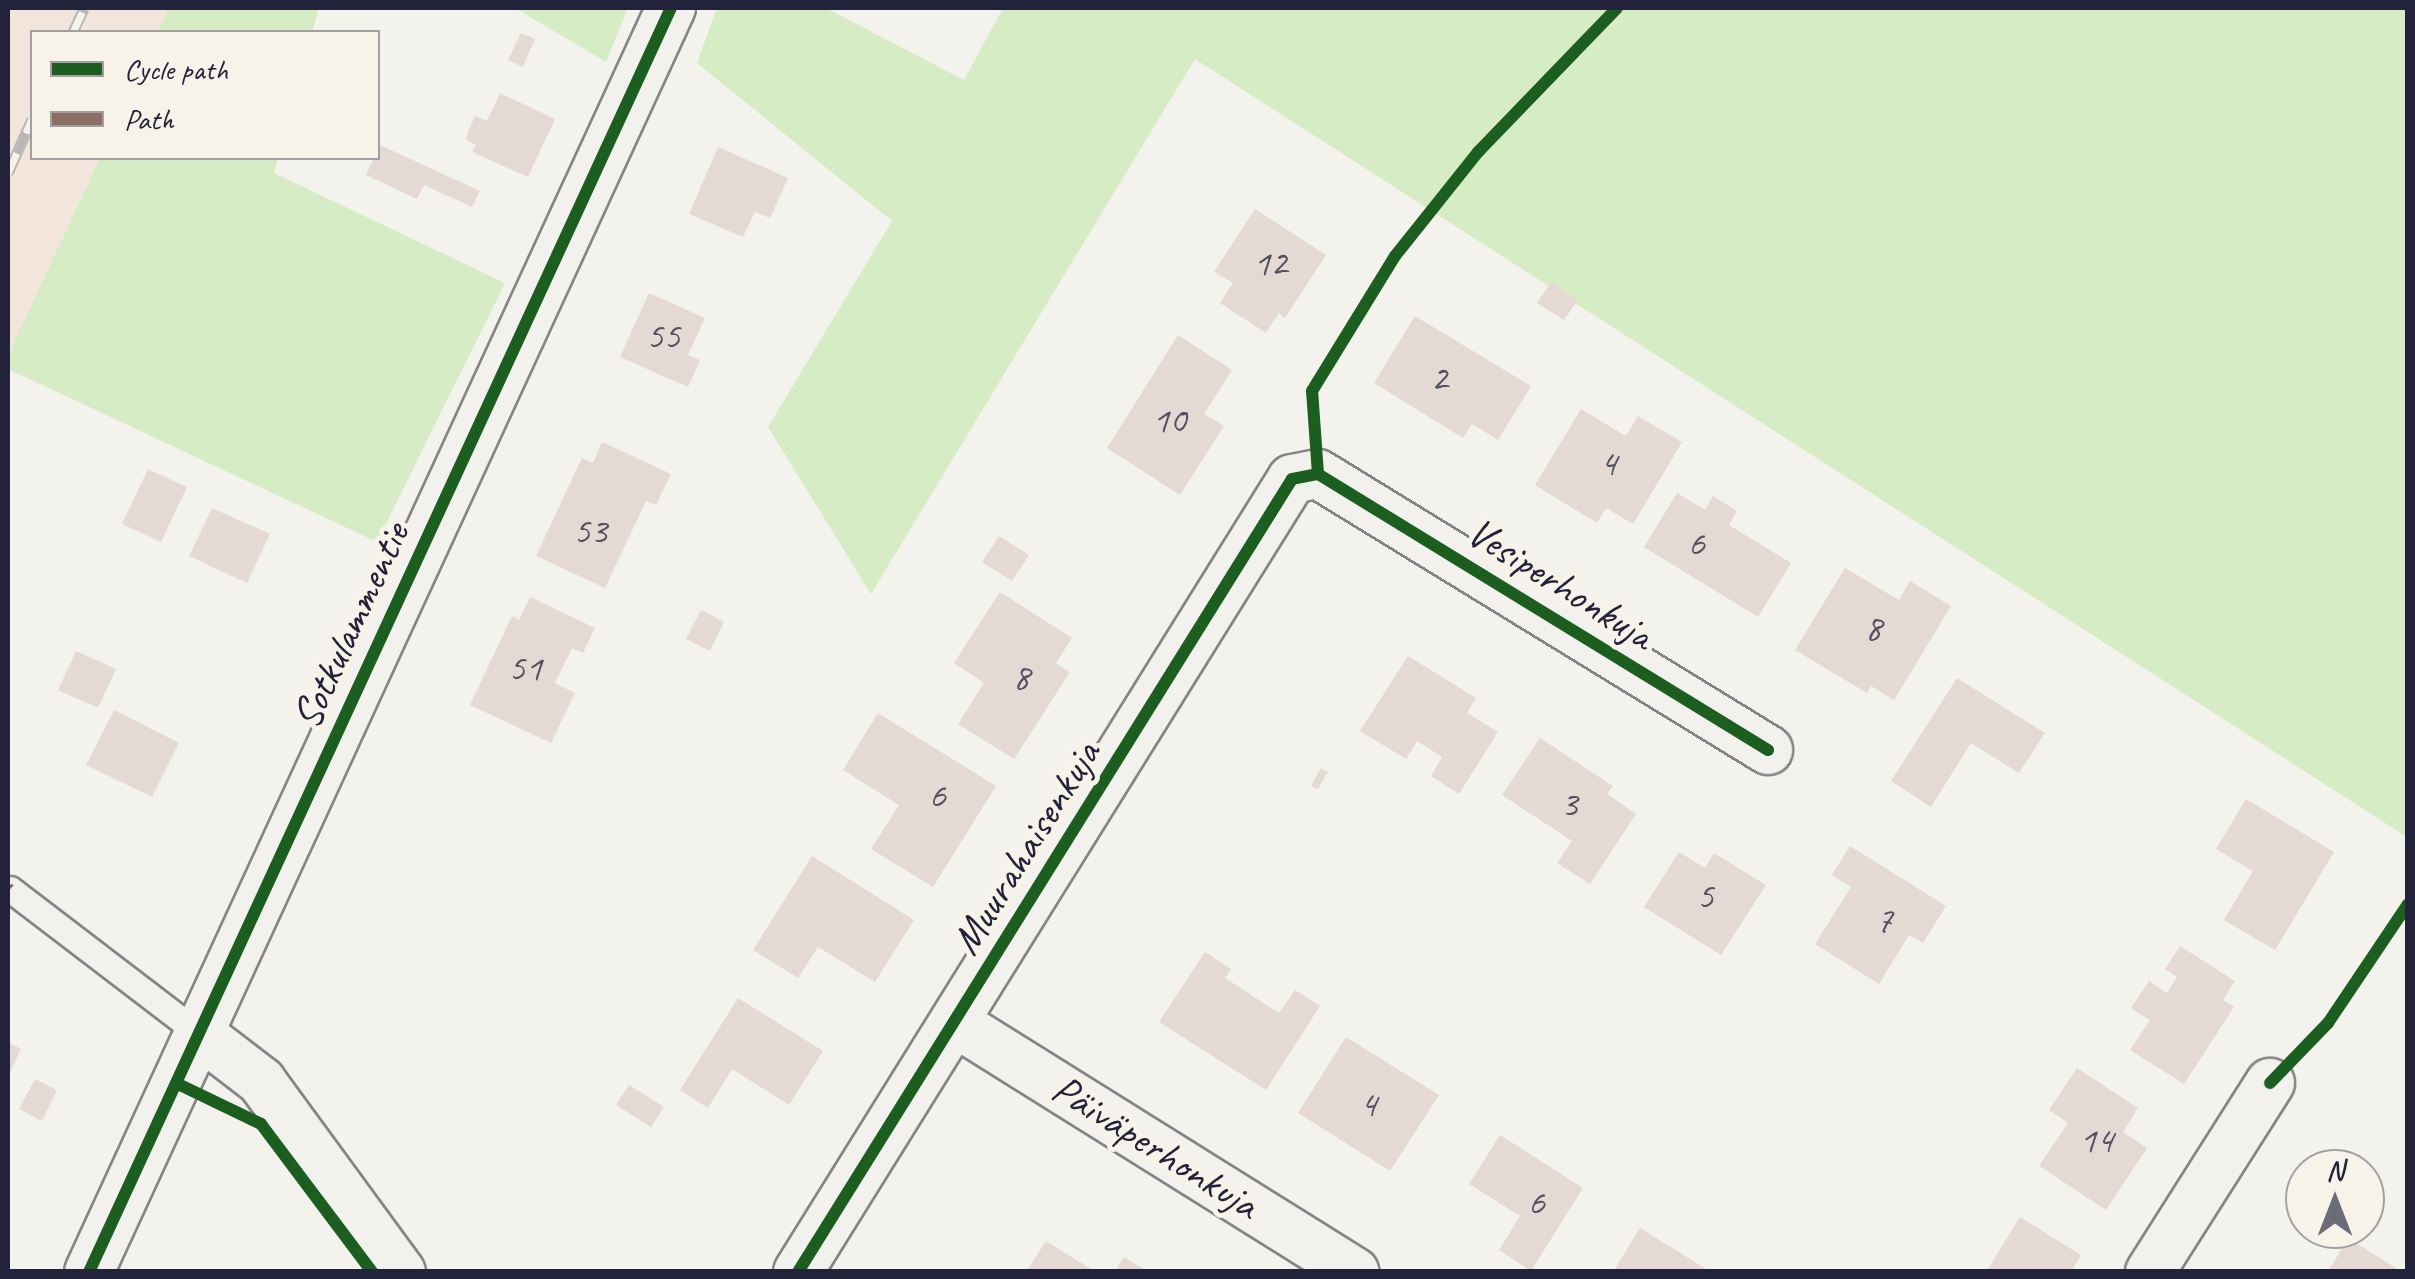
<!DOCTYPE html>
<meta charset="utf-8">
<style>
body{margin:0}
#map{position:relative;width:2415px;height:1279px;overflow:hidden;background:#f4f2ec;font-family:Caveat,sans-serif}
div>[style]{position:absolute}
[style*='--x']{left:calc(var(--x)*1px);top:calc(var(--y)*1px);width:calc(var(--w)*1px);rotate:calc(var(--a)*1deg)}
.built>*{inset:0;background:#f1e5dc}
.green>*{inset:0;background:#d6ecc4}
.building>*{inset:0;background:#e5d9d3}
.roads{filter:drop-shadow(2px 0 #858486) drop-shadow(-2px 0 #858486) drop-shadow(0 2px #858486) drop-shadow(0 -2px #858486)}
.service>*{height:25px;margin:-12.5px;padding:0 12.5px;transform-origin:12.5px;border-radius:12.5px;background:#f2f1ed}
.minor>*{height:48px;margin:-24px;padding:0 24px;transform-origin:24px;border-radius:24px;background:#f2f1ed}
.rail>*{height:11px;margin-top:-5.5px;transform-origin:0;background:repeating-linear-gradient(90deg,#f7f3e8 0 22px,#b8b6b6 0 44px);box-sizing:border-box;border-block:2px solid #b8b6b6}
.quiet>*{height:10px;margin-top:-5px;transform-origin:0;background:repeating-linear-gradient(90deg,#8d6e63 0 20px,transparent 0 30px)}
.cycleway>*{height:12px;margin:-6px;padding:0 6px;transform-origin:6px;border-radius:6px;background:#1b5e20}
span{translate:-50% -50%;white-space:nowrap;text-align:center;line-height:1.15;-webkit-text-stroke:10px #f7f3e8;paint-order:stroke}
.number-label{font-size:38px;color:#535061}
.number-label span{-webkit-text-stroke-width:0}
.street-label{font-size:42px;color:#22223b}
.frame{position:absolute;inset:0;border:10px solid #22223b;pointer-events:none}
.legend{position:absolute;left:30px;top:30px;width:350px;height:130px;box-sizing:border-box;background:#f7f3e8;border:2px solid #a29fa3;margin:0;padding:12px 18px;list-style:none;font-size:30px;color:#22223b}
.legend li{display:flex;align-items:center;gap:20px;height:50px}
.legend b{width:50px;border:2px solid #a29fa3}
.north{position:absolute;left:2285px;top:1149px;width:100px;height:100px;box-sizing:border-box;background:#f7f3e8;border:2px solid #a29fa3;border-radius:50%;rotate:0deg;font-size:28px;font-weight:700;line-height:40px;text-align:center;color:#22223b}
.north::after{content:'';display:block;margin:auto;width:35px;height:45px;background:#6c6b79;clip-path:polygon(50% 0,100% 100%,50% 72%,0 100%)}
</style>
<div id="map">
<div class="built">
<div style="clip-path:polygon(8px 8px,169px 8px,158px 32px,32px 32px,32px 158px,100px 158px,8px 355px)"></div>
</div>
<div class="green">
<div style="clip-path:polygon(169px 8px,319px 8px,312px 32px,158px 32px)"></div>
<div style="clip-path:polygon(515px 8px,628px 8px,606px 62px)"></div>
<div style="clip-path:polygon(717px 8px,826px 8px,964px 80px,1003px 8px,2407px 8px,2407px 837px,1195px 59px,871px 594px,768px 427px,892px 221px,697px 63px)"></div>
<div style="clip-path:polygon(100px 158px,278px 158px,274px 173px,505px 283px,377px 542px,8px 369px,8px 355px)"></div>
</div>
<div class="building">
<div style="clip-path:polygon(521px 33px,535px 39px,523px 67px,508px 60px)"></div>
<div style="clip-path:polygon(500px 93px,555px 119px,528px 177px,472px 152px,476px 145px,465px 139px,475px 116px,487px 121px)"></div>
<div style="clip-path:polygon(380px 145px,480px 191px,472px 207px,424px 185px,417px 199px,366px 175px)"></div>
<div style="clip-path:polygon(718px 147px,788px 178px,770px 218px,755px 212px,743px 237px,689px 214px)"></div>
<div style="clip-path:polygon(1255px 209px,1326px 255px,1285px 318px,1279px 313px,1266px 333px,1220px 303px,1233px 283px,1214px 272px)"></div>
<div style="clip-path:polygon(1551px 282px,1578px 300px,1564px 320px,1537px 303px)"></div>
<div style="clip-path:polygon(649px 293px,705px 318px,688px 355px,700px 360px,688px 387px,620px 357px)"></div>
<div style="clip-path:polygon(1415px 316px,1531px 386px,1498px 440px,1472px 424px,1463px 438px,1374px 383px)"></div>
<div style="clip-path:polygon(1178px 335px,1232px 370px,1204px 414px,1224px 426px,1180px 495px,1107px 448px)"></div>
<div style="clip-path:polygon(1581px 409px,1626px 436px,1638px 416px,1682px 442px,1633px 524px,1606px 508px,1597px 523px,1535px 485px)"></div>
<div style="clip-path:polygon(602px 442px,671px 474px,656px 505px,646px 501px,605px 588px,536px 556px,582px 458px,593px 463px)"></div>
<div style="clip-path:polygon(148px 469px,187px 487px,161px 542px,122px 524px)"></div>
<div style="clip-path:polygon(1677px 493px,1705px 510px,1713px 496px,1737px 511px,1729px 525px,1791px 563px,1758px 617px,1644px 547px)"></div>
<div style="clip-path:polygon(212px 508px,270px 534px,247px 583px,189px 556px)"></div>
<div style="clip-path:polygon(999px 536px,1029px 555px,1012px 581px,982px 562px)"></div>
<div style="clip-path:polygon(1845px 568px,1899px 600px,1910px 581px,1951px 606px,1894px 700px,1871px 686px,1867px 693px,1795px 650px)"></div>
<div style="clip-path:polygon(1000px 592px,1072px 638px,1056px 663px,1070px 672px,1014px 759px,958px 724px,984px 683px,954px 663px)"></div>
<div style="clip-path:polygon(530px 597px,595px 628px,583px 653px,572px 648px,555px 683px,575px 693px,551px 743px,470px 705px,512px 616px,519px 620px)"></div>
<div style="clip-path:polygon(701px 610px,724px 622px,710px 651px,686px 639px)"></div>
<div style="clip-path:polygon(76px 651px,116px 669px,98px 708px,58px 690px)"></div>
<div style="clip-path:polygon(1408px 656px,1476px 698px,1467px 713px,1498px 732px,1459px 794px,1431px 776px,1442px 757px,1417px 741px,1406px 759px,1360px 731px)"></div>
<div style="clip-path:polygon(1957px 678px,2045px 733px,2019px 773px,1971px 743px,1931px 807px,1891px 781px)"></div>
<div style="clip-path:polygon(114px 710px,179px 743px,152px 797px,86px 765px)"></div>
<div style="clip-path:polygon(878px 713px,996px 786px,933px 887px,871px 849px,899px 805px,843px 770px)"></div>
<div style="clip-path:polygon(1540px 738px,1613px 786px,1607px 794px,1636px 814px,1590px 884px,1557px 863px,1572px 841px,1502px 795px)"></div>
<div style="clip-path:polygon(1321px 768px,1328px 772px,1318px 789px,1311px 786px)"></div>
<div style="clip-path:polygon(2246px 799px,2334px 852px,2275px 950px,2224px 920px,2253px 871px,2216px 849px)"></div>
<div style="clip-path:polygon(1850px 846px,1946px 906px,1923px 943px,1909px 935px,1879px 984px,1815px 944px,1851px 887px,1832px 875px)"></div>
<div style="clip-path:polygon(1679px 852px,1705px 868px,1714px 853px,1766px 885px,1721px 955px,1644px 907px)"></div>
<div style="clip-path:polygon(812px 856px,914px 920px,875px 982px,818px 947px,798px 978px,753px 950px)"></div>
<div style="clip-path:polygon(2180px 946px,2235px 981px,2223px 1000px,2234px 1007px,2184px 1084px,2130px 1050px,2150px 1020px,2131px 1008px,2149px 981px,2167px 993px,2177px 977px,2165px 969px)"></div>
<div style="clip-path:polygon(1205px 952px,1231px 969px,1225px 978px,1279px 1013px,1295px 990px,1320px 1006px,1266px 1090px,1159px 1022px)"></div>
<div style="clip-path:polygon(738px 998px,823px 1051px,789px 1105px,732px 1069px,708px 1108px,680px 1090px)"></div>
<div style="clip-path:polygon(1346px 1037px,1439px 1095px,1390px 1171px,1298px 1113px)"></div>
<div style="clip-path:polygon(8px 1042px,21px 1049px,8px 1076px)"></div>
<div style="clip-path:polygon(2077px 1068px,2138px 1108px,2123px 1132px,2147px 1148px,2106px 1210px,2039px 1166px,2068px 1123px,2049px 1110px)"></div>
<div style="clip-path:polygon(35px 1079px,57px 1090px,42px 1121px,19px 1109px)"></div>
<div style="clip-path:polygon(629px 1085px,664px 1107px,651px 1127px,616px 1105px)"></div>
<div style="clip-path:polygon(1500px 1135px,1583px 1188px,1531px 1271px,1499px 1250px,1520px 1216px,1469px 1184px)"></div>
<div style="clip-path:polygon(2020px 1217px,2081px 1255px,2071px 1272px,1986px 1272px)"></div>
<div style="clip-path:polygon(1640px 1228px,1711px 1272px,1613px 1272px)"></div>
<div style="clip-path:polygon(2348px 1238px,2402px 1272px,2328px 1272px)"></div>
<div style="clip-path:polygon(1046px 1241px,1096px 1272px,1026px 1272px)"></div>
<div style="clip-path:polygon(1124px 1257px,1148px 1272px,1115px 1272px)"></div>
</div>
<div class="roads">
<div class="service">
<div style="--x:10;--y:889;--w:240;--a:37.4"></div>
</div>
<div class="minor">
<div style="--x:956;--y:1023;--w:470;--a:32"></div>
<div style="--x:201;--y:1035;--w:76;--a:37.5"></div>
<div style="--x:261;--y:1081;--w:237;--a:53.8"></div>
<div style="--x:89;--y:1272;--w:1392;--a:-65.28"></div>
<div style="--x:798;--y:1272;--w:934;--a:-58.08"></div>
<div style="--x:1292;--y:479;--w:26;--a:-11"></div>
<div style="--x:1318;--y:474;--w:528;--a:31.52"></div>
<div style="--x:2150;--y:1272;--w:224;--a:-57.6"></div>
</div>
</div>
<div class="rail">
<div style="--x:73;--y:32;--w:26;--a:-65"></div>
<div style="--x:8;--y:173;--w:59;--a:-66"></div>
</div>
<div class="quiet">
<div style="--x:8;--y:887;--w:3;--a:45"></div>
</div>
<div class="cycleway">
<div style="--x:1318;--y:474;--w:83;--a:-94.1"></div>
<div style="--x:1312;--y:391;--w:158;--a:-58.4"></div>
<div style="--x:1395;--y:256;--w:133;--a:-51.4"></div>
<div style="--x:1478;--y:152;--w:200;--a:-46"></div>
<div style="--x:1318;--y:474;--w:528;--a:31.52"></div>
<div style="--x:2270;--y:1083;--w:83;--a:-46"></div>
<div style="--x:2328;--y:1023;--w:143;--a:-56.1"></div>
<div style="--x:178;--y:1084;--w:92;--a:25.7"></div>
<div style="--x:261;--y:1124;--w:185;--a:53.1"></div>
<div style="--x:89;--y:1272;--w:1392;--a:-65.28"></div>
<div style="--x:798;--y:1272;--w:934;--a:-58.08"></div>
<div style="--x:1292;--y:479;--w:26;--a:-11"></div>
</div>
<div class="number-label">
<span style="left:1270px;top:263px">12</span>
<span style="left:663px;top:336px">55</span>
<span style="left:1439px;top:378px">2</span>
<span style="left:1169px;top:420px">10</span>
<span style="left:1608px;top:463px">4</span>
<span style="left:590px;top:531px">53</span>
<span style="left:1696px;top:543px">6</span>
<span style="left:1873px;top:628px">8</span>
<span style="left:525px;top:668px">51</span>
<span style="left:1021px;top:677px">8</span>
<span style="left:937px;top:795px">6</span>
<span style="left:1569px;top:804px">3</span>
<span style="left:1705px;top:896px">5</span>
<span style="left:1884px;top:920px">7</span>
<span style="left:1368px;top:1104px">4</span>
<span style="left:2096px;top:1140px">14</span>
<span style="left:1536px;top:1202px">6</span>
</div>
<div class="street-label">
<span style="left:1560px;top:584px;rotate:32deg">Vesiperhonkuja</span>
<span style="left:351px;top:626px;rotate:-65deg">Sotkulammentie</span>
<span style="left:1026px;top:848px;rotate:-58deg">Muurahaisenkuja</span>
<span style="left:1155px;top:1147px;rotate:32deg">Päiväperhonkuja</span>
</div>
<div class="frame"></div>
<ul class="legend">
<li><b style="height:12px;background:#1b5e20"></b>Cycle path</li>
<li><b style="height:12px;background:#8d6e63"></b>Path</li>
</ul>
<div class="north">N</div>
</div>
